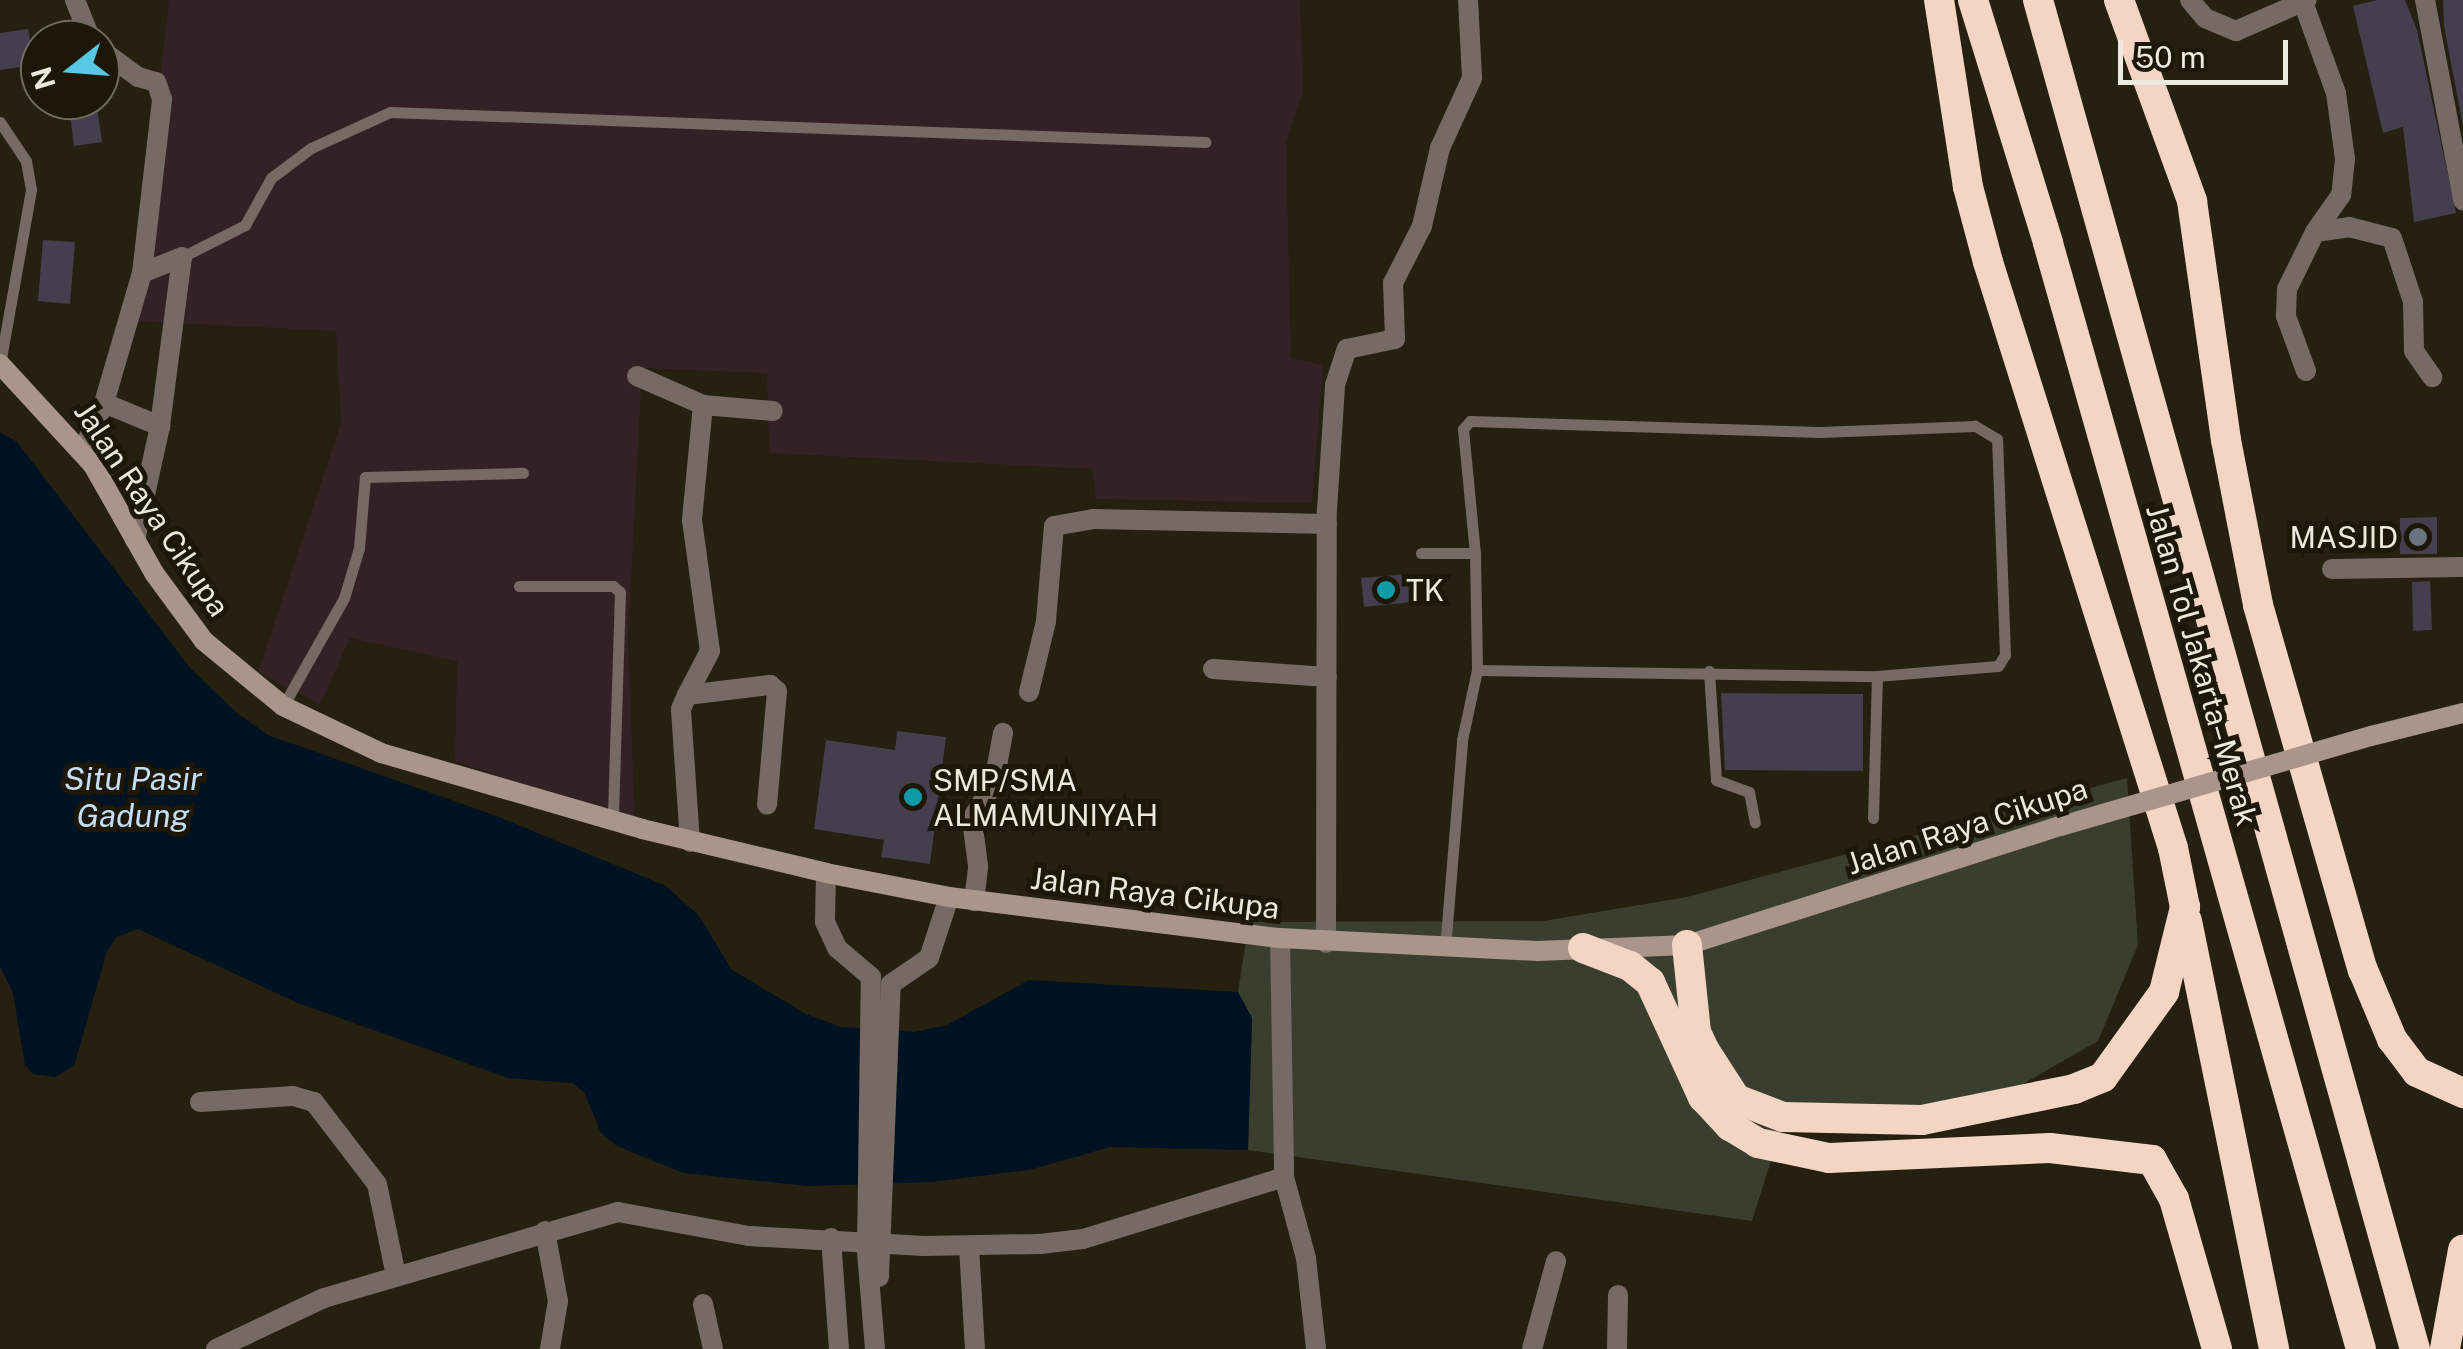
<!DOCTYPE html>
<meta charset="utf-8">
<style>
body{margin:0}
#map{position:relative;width:2463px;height:1349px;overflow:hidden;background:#25200f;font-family:"Public Sans",sans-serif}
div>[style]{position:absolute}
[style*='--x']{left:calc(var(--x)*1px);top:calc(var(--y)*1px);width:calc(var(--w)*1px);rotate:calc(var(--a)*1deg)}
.commercial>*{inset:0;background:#342126}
.green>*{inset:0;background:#393e2e}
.water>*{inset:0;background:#011222}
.building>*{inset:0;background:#443e4f}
.service>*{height:11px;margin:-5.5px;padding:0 5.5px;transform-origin:5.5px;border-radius:5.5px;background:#776a64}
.minor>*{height:20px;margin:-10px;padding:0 10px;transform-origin:10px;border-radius:10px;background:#776a64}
.tertiary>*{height:20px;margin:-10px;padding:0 10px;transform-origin:10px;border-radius:10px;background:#776a64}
.secondary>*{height:20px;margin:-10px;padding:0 10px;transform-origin:10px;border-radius:10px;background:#a9958a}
.motorway>*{height:30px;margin:-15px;padding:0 15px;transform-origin:15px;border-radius:15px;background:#f4d4c3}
.tertiary-bridge>*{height:20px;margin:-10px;padding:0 10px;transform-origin:10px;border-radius:10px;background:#776a64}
.secondary-bridge>*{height:20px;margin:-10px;padding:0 10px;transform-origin:10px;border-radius:10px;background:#a9958a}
.dots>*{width:28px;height:28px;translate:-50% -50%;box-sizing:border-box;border:5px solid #1c1707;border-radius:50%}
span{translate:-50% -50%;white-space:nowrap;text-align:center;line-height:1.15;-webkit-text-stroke:10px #1c1707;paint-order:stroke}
.street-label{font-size:30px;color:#ece9de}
.poi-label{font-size:30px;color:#ece9de}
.right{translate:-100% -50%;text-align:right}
.left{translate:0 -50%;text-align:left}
.water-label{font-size:32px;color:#c5def7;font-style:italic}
.north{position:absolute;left:20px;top:20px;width:100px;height:100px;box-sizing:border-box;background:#1c1707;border:2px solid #6f6b5d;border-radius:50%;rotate:253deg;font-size:28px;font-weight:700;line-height:40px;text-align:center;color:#ece9de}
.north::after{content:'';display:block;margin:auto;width:35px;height:45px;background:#59c8e4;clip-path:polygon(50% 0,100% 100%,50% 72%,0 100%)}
.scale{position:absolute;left:2118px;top:40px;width:170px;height:45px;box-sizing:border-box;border:5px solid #ece9de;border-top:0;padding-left:12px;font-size:30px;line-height:35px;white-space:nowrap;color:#ece9de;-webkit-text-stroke:8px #1c1707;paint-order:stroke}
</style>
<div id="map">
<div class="commercial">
<div style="clip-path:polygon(169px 0,1300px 0,1303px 92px,1286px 143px,1291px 358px,1323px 365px,1312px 503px,1096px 499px,1092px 469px,769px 453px,767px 373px,642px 368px,628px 640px,635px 822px,455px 761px,457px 661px,350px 638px,320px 704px,258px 672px,341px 423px,336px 331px,131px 321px)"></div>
</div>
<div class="green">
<div style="clip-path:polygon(2127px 778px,2138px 945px,2098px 1041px,2002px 1096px,1783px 1123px,1752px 1221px,1248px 1150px,1252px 1018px,1238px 992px,1249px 922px,1543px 921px,1687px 897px)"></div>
</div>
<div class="water">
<div style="clip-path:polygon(0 432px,17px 442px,191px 669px,237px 713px,268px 735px,499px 817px,666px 886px,699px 916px,732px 970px,806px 1014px,841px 1027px,915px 1032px,947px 1025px,1029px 980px,1238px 992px,1252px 1018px,1248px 1150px,1110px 1147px,1029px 1170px,932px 1182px,808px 1186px,683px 1173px,617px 1146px,601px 1133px,584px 1092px,572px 1083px,508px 1078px,298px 1003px,138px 929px,117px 937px,107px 951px,74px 1066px,55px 1077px,33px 1074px,25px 1065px,13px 993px,0 967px)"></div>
</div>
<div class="building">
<div style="clip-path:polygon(2377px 0,2405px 0,2417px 30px,2456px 213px,2414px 222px,2403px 127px,2383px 133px,2353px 6px)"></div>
<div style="clip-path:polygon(2443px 0,2463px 0,2463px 126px,2444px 26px)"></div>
<div style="clip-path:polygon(28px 29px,34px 65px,0 70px,0 33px)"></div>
<div style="clip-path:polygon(68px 100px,96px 100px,102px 142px,74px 146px)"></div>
<div style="clip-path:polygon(43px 240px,75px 242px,70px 304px,38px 301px)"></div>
<div style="clip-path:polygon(2437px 517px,2437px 554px,2400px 554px,2400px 518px)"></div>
<div style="clip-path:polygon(1409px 574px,1412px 602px,1364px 607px,1361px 578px)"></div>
<div style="clip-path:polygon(2430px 581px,2432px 630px,2413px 631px,2412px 582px)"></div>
<div style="clip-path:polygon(1721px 693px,1863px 694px,1863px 771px,1725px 770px)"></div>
<div style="clip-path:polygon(897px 731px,946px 737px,930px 864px,881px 857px,884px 840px,814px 829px,826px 740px,895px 750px)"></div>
</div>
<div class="service">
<div style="--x:0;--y:122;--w:47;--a:56.3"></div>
<div style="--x:26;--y:161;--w:29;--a:80"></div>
<div style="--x:31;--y:190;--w:177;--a:100.1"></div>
<div style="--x:182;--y:257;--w:71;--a:-26.9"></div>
<div style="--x:245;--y:225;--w:54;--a:-61"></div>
<div style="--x:271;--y:178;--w:50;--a:-36.9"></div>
<div style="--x:311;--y:148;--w:87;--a:-24.5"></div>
<div style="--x:390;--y:112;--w:816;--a:2.11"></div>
<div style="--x:1421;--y:553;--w:54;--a:0"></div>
<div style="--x:519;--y:586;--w:94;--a:0"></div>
<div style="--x:613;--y:586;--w:9;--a:41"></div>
<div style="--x:620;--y:592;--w:229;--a:91.8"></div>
<div style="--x:1709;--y:671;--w:109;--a:86.3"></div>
<div style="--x:1716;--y:780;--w:35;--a:20"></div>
<div style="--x:1749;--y:792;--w:31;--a:79"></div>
<div style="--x:283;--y:706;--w:124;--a:-60.5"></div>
<div style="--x:344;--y:598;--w:52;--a:-73.3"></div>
<div style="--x:359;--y:548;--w:71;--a:-85.2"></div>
<div style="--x:365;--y:477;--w:158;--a:-1.5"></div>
<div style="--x:1873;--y:818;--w:142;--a:-88.4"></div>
<div style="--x:1445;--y:949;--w:210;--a:-85.3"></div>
<div style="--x:1462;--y:740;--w:72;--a:-77.9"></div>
<div style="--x:1477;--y:670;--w:400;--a:0.9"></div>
<div style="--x:1877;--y:676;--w:121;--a:-4.7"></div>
<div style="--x:1998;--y:666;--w:13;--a:-58"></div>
<div style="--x:2005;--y:655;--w:216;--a:-92.1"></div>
<div style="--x:1997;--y:439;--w:26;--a:-149"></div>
<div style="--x:1975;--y:426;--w:155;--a:177.8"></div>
<div style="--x:1820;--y:432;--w:350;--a:-178.2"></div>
<div style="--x:1470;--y:421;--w:11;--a:131"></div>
<div style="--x:1463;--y:429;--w:125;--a:84.5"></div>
<div style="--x:1475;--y:553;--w:117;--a:89"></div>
</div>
<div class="minor">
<div style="--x:75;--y:0;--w:43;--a:68.2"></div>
<div style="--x:2190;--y:0;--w:23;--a:50"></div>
<div style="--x:2205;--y:18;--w:34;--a:23"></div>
<div style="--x:2236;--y:31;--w:77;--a:-23.6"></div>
<div style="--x:2303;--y:2;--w:97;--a:70.1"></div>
<div style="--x:2336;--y:93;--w:67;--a:82.2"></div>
<div style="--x:2345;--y:159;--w:36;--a:96"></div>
<div style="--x:2341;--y:195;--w:45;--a:125.1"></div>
<div style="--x:2306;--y:371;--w:59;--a:-110"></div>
<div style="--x:2286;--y:316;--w:27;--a:-88"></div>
<div style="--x:2287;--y:289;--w:64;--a:-63.8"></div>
<div style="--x:2315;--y:232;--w:34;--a:-8"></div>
<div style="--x:2349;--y:227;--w:44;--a:14.3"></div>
<div style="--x:2392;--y:238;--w:67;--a:71.8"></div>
<div style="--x:2413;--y:302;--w:49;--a:88.8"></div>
<div style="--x:2414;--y:351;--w:32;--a:55"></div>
<div style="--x:637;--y:376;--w:72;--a:23.7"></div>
<div style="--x:703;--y:405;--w:116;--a:95.5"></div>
<div style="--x:692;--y:520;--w:132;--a:82.2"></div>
<div style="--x:710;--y:651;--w:50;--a:117.6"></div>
<div style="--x:104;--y:403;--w:61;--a:22.3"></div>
<div style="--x:160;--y:426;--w:170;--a:-82.6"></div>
<div style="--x:182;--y:257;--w:43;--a:158.2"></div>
<div style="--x:703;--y:405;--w:70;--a:4.9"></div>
<div style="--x:82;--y:452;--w:54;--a:-65.8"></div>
<div style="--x:104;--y:403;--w:135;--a:-73.7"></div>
<div style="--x:142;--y:273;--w:175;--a:-83.4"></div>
<div style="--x:162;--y:99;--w:18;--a:-109"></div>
<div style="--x:156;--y:82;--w:19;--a:-164"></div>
<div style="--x:138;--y:77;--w:47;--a:-143.6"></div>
<div style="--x:135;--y:540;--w:117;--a:-77.6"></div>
<div style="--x:2332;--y:569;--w:131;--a:-0.9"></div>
<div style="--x:1213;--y:669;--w:114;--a:4"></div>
<div style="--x:1029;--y:692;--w:73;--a:-76.5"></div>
<div style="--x:1046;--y:621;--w:95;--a:-85.2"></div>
<div style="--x:1054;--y:526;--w:41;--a:-9.9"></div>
<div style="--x:1094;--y:519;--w:233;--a:1.2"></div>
<div style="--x:690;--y:842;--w:133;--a:-93.9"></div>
<div style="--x:681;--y:709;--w:15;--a:-67"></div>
<div style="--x:687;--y:695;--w:84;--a:-6.9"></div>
<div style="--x:770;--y:685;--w:9;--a:41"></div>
<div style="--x:777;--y:691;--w:114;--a:95"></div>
<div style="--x:974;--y:901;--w:35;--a:-83"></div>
<div style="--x:978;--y:866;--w:47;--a:-97.3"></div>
<div style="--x:972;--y:819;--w:43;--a:-59.3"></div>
<div style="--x:994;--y:782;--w:50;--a:-79.6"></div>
<div style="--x:1280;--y:938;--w:239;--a:89"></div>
<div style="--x:1284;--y:1177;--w:84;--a:74.8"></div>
<div style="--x:1306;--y:1258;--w:92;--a:83.7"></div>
<div style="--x:1326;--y:943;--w:433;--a:-89.9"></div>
<div style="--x:1327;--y:510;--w:125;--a:-86.3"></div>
<div style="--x:1335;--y:385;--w:38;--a:-72"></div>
<div style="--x:1347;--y:349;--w:49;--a:-11.8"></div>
<div style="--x:1395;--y:339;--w:56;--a:-92"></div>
<div style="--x:1393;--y:283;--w:64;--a:-63"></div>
<div style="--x:1422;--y:226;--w:80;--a:-77"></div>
<div style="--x:1440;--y:148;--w:77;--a:-65.4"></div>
<div style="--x:1472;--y:78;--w:78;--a:-92.9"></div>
<div style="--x:200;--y:1102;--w:93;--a:-3.7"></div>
<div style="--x:293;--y:1096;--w:22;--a:16"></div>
<div style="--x:314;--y:1102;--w:103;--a:52.5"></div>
<div style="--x:377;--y:1184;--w:94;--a:78.3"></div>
<div style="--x:545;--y:1231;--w:71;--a:79.5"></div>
<div style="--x:558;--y:1301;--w:49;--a:99.5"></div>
<div style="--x:831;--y:1238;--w:111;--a:85.9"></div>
<div style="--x:969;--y:1246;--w:103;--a:86.7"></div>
<div style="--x:703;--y:1304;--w:46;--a:77.5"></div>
<div style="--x:216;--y:1349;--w:119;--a:-25.3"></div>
<div style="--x:324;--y:1298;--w:306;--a:-16.3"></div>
<div style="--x:618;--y:1212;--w:133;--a:10.4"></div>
<div style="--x:749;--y:1236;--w:175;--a:3.3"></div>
<div style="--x:924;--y:1246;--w:116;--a:-1"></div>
<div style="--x:1040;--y:1244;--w:43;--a:-6.6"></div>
<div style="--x:1083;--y:1239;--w:210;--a:-17.1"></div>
<div style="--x:1532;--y:1349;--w:91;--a:-74.7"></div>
<div style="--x:1617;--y:1349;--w:54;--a:-88.9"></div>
</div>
<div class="tertiary">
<div style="--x:2425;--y:0;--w:204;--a:79.2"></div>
<div style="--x:826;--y:873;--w:49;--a:91.2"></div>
<div style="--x:825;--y:922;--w:29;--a:65"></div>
<div style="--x:837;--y:948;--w:45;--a:40.5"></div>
<div style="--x:891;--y:984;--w:46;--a:-34.4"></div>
<div style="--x:929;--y:958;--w:64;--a:-71.8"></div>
<div style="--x:867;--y:1252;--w:97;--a:85.3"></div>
</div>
<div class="secondary">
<div style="--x:0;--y:364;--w:137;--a:47.4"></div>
<div style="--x:93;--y:465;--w:124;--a:60.5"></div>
<div style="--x:154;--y:573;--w:84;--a:53.7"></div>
<div style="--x:204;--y:641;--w:102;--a:39.4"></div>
<div style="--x:283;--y:706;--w:109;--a:25.6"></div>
<div style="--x:381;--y:753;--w:272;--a:16.2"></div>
<div style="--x:642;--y:829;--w:189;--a:13.4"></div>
<div style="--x:826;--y:873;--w:125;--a:11"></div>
<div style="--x:949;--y:897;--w:334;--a:7.1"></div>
<div style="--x:1280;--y:938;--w:258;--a:2.9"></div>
<div style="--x:1538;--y:951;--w:149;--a:-2.3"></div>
<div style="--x:1687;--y:945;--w:392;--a:-17.7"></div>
<div style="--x:2371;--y:736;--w:95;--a:-14"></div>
</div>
<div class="motorway">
<div style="--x:1973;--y:0;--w:254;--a:72.8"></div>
<div style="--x:2048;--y:243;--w:1149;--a:74.2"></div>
<div style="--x:2038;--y:0;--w:1401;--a:74.39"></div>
<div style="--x:2119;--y:0;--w:214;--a:70"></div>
<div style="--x:2192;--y:201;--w:241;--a:81.9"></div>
<div style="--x:2226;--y:440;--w:168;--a:79"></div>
<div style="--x:2258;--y:605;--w:380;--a:74"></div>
<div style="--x:2363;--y:970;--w:75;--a:67.2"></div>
<div style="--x:2392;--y:1039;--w:41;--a:52.9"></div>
<div style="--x:2417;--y:1072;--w:51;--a:24.5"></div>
<div style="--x:2187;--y:921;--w:437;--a:78.5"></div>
<div style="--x:1687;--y:945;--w:87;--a:84.1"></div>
<div style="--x:1696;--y:1032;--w:21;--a:65"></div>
<div style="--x:1705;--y:1051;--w:57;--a:57.1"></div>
<div style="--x:1736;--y:1099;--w:50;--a:21"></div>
<div style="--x:1783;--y:1117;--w:139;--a:1.2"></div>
<div style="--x:1922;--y:1120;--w:155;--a:-11.5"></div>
<div style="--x:2074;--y:1089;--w:31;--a:-22"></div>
<div style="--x:2103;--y:1077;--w:105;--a:-54.3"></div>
<div style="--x:2164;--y:992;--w:88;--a:-76.1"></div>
<div style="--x:2185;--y:907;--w:60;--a:-101.5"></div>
<div style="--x:2173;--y:848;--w:615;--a:-107.52"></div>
<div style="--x:1988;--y:262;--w:78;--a:-104.9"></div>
<div style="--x:1968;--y:187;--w:189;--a:-98.8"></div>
<div style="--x:1583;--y:948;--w:50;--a:21"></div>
<div style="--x:1630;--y:966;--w:26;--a:39"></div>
<div style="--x:1650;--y:982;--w:127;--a:65.3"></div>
<div style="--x:1703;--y:1097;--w:40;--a:47"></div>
<div style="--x:1730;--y:1126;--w:33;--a:31"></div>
<div style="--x:1758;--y:1143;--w:73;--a:11.9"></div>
<div style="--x:1829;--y:1158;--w:221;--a:-2.6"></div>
<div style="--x:2050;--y:1148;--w:103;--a:6.7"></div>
<div style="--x:2152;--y:1160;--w:45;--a:60.6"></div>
<div style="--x:2174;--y:1199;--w:156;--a:74"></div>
<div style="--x:2445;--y:1349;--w:101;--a:-79.7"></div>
</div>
<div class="tertiary-bridge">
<div style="--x:867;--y:1250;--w:273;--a:-89.2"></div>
<div style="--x:879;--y:1277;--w:293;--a:-87.7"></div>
</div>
<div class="secondary-bridge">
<div style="--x:2061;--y:826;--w:323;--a:-16.2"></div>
</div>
<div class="dots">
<div style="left:2418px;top:537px;background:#6b7280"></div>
<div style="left:1386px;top:590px;background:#0f9aa8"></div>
<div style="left:913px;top:797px;background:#0f9aa8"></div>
</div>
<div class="street-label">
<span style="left:152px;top:509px;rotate:56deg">Jalan Raya Cikupa</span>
<span style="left:2202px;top:665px;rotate:74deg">Jalan Tol Jakarta–Merak</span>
<span style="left:1967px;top:826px;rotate:-18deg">Jalan Raya Cikupa</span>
<span style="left:1155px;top:893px;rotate:7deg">Jalan Raya Cikupa</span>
</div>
<div class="poi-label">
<span class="right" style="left:2398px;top:537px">MASJID</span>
<span class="left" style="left:1406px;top:590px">TK</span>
<span class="left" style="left:933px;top:797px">SMP/SMA<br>ALMAMUNIYAH</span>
</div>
<div class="water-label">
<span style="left:133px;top:798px">Situ Pasir<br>Gadung</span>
</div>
<div class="north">N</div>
<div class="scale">50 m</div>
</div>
